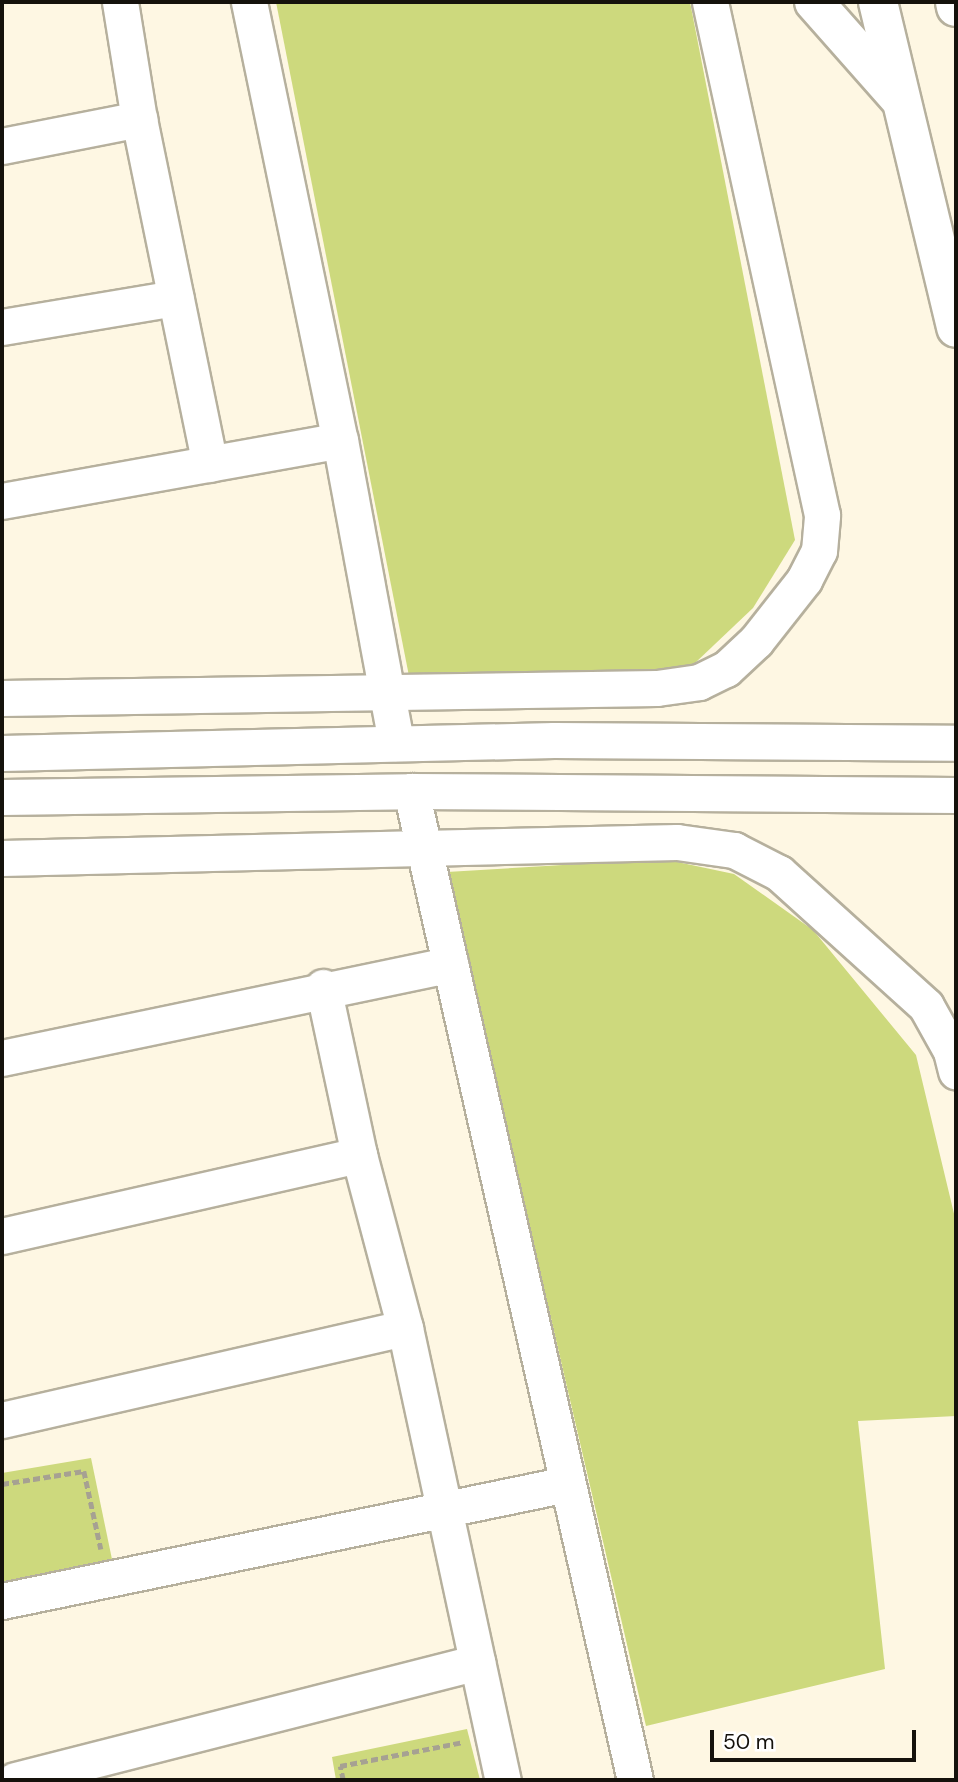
<!DOCTYPE html>
<style>
body{margin:0}
#map{position:relative;width:958px;height:1782px;overflow:hidden;background:#fef7e3;font-family:"DM Sans",sans-serif}
div>[style]{position:absolute}
[style*='--x']{left:calc(var(--x)*1px);top:calc(var(--y)*1px);width:calc(var(--w)*1px);rotate:calc(var(--a)*1deg)}
.green>*{inset:0;background:#cdd97d}
.path>*{height:4.5px;margin-top:-2.25px;transform-origin:0;background:repeating-linear-gradient(90deg,#a6a192 0 7px,transparent 0 10.5px)}
.roads{filter:drop-shadow(2px 0 #b6b09d) drop-shadow(-2px 0 #b6b09d) drop-shadow(0 2px #b6b09d) drop-shadow(0 -2px #b6b09d)}
.minor>*{height:35px;margin:-17.5px;padding:0 17.5px;transform-origin:17.5px;border-radius:17.5px;background:#fff}
.major>*{height:38px;margin:-19px;padding:0 19px;transform-origin:19px;border-radius:19px;background:#fff}
span{translate:-50% -50%;white-space:nowrap;text-align:center;line-height:1.15;-webkit-text-stroke:5px #fff;paint-order:stroke}
.frame{position:absolute;inset:0;border:4px solid #15120c;pointer-events:none}
.scale{position:absolute;left:710px;top:1730px;width:206px;height:32px;box-sizing:border-box;border:4px solid #15120c;border-top:0;padding-left:9px;font-size:21px;line-height:24px;white-space:nowrap;color:#15120c;-webkit-text-stroke:5px #fff;paint-order:stroke}
</style>
<div id="map">
<div class="green">
<div style="clip-path:polygon(276px 2px,690px 2px,795px 540px,753px 608px,694px 664px,656px 671px,409px 676px)"></div>
<div style="clip-path:polygon(663px 859px,734px 874px,813px 930px,916px 1055px,956px 1222px,956px 1416px,858px 1421px,885px 1669px,646px 1726px,447px 872px)"></div>
<div style="clip-path:polygon(91px 1458px,114px 1569px,2px 1591px,2px 1473px)"></div>
<div style="clip-path:polygon(467px 1729px,480px 1780px,336px 1780px,332px 1757px)"></div>
</div>
<div class="path">
<div style="--x:2;--y:1484;--w:83;--a:-9"></div>
<div style="--x:84;--y:1471;--w:80;--a:77.7"></div>
<div style="--x:343;--y:1780;--w:14;--a:-102"></div>
<div style="--x:340;--y:1766;--w:125;--a:-11"></div>
</div>
<div class="roads">
<div class="minor">
<div style="--x:120;--y:2;--w:119;--a:80.8"></div>
<div style="--x:139;--y:119;--w:352;--a:78.4"></div>
<div style="--x:249;--y:2;--w:447;--a:78.3"></div>
<div style="--x:340;--y:440;--w:308;--a:79.5"></div>
<div style="--x:2;--y:146;--w:140;--a:-11.1"></div>
<div style="--x:2;--y:327;--w:176;--a:-9.5"></div>
<div style="--x:2;--y:501;--w:343;--a:-10.2"></div>
<div style="--x:2;--y:698;--w:655;--a:-0.87"></div>
<div style="--x:657;--y:688;--w:42;--a:-8.1"></div>
<div style="--x:699;--y:682;--w:30;--a:-26"></div>
<div style="--x:726;--y:669;--w:41;--a:-43"></div>
<div style="--x:756;--y:641;--w:78;--a:-51.8"></div>
<div style="--x:804;--y:580;--w:33;--a:-63"></div>
<div style="--x:819;--y:551;--w:36;--a:-85"></div>
<div style="--x:822;--y:515;--w:525;--a:-102.32"></div>
<div style="--x:2;--y:753;--w:552;--a:-1.35"></div>
<div style="--x:554;--y:740;--w:402;--a:0.4"></div>
<div style="--x:411;--y:791;--w:1014;--a:77.24"></div>
<div style="--x:2;--y:797;--w:409;--a:-0.8"></div>
<div style="--x:411;--y:791;--w:545;--a:0.42"></div>
<div style="--x:2;--y:858;--w:675;--a:-1.36"></div>
<div style="--x:677;--y:842;--w:58;--a:8"></div>
<div style="--x:734;--y:850;--w:51;--a:27.1"></div>
<div style="--x:779;--y:873;--w:198;--a:42.1"></div>
<div style="--x:926;--y:1006;--w:51;--a:60.9"></div>
<div style="--x:951;--y:1051;--w:21;--a:76"></div>
<div style="--x:323;--y:987;--w:172;--a:77.9"></div>
<div style="--x:359;--y:1155;--w:179;--a:75.1"></div>
<div style="--x:405;--y:1328;--w:463;--a:77.8"></div>
<div style="--x:2;--y:1058;--w:458;--a:-11.8"></div>
<div style="--x:2;--y:1236;--w:366;--a:-12.8"></div>
<div style="--x:2;--y:1420;--w:413;--a:-12.9"></div>
<div style="--x:2;--y:1601;--w:577;--a:-11.7"></div>
<div style="--x:15;--y:1780;--w:477;--a:-14.3"></div>
</div>
<div class="major">
<div style="--x:814;--y:2;--w:127;--a:48.5"></div>
<div style="--x:878;--y:2;--w:335;--a:76.5"></div>
<div style="--x:955;--y:2;--w:5;--a:79"></div>
</div>
</div>
<div class="frame"></div>
<div class="scale">50 m</div>
</div>
